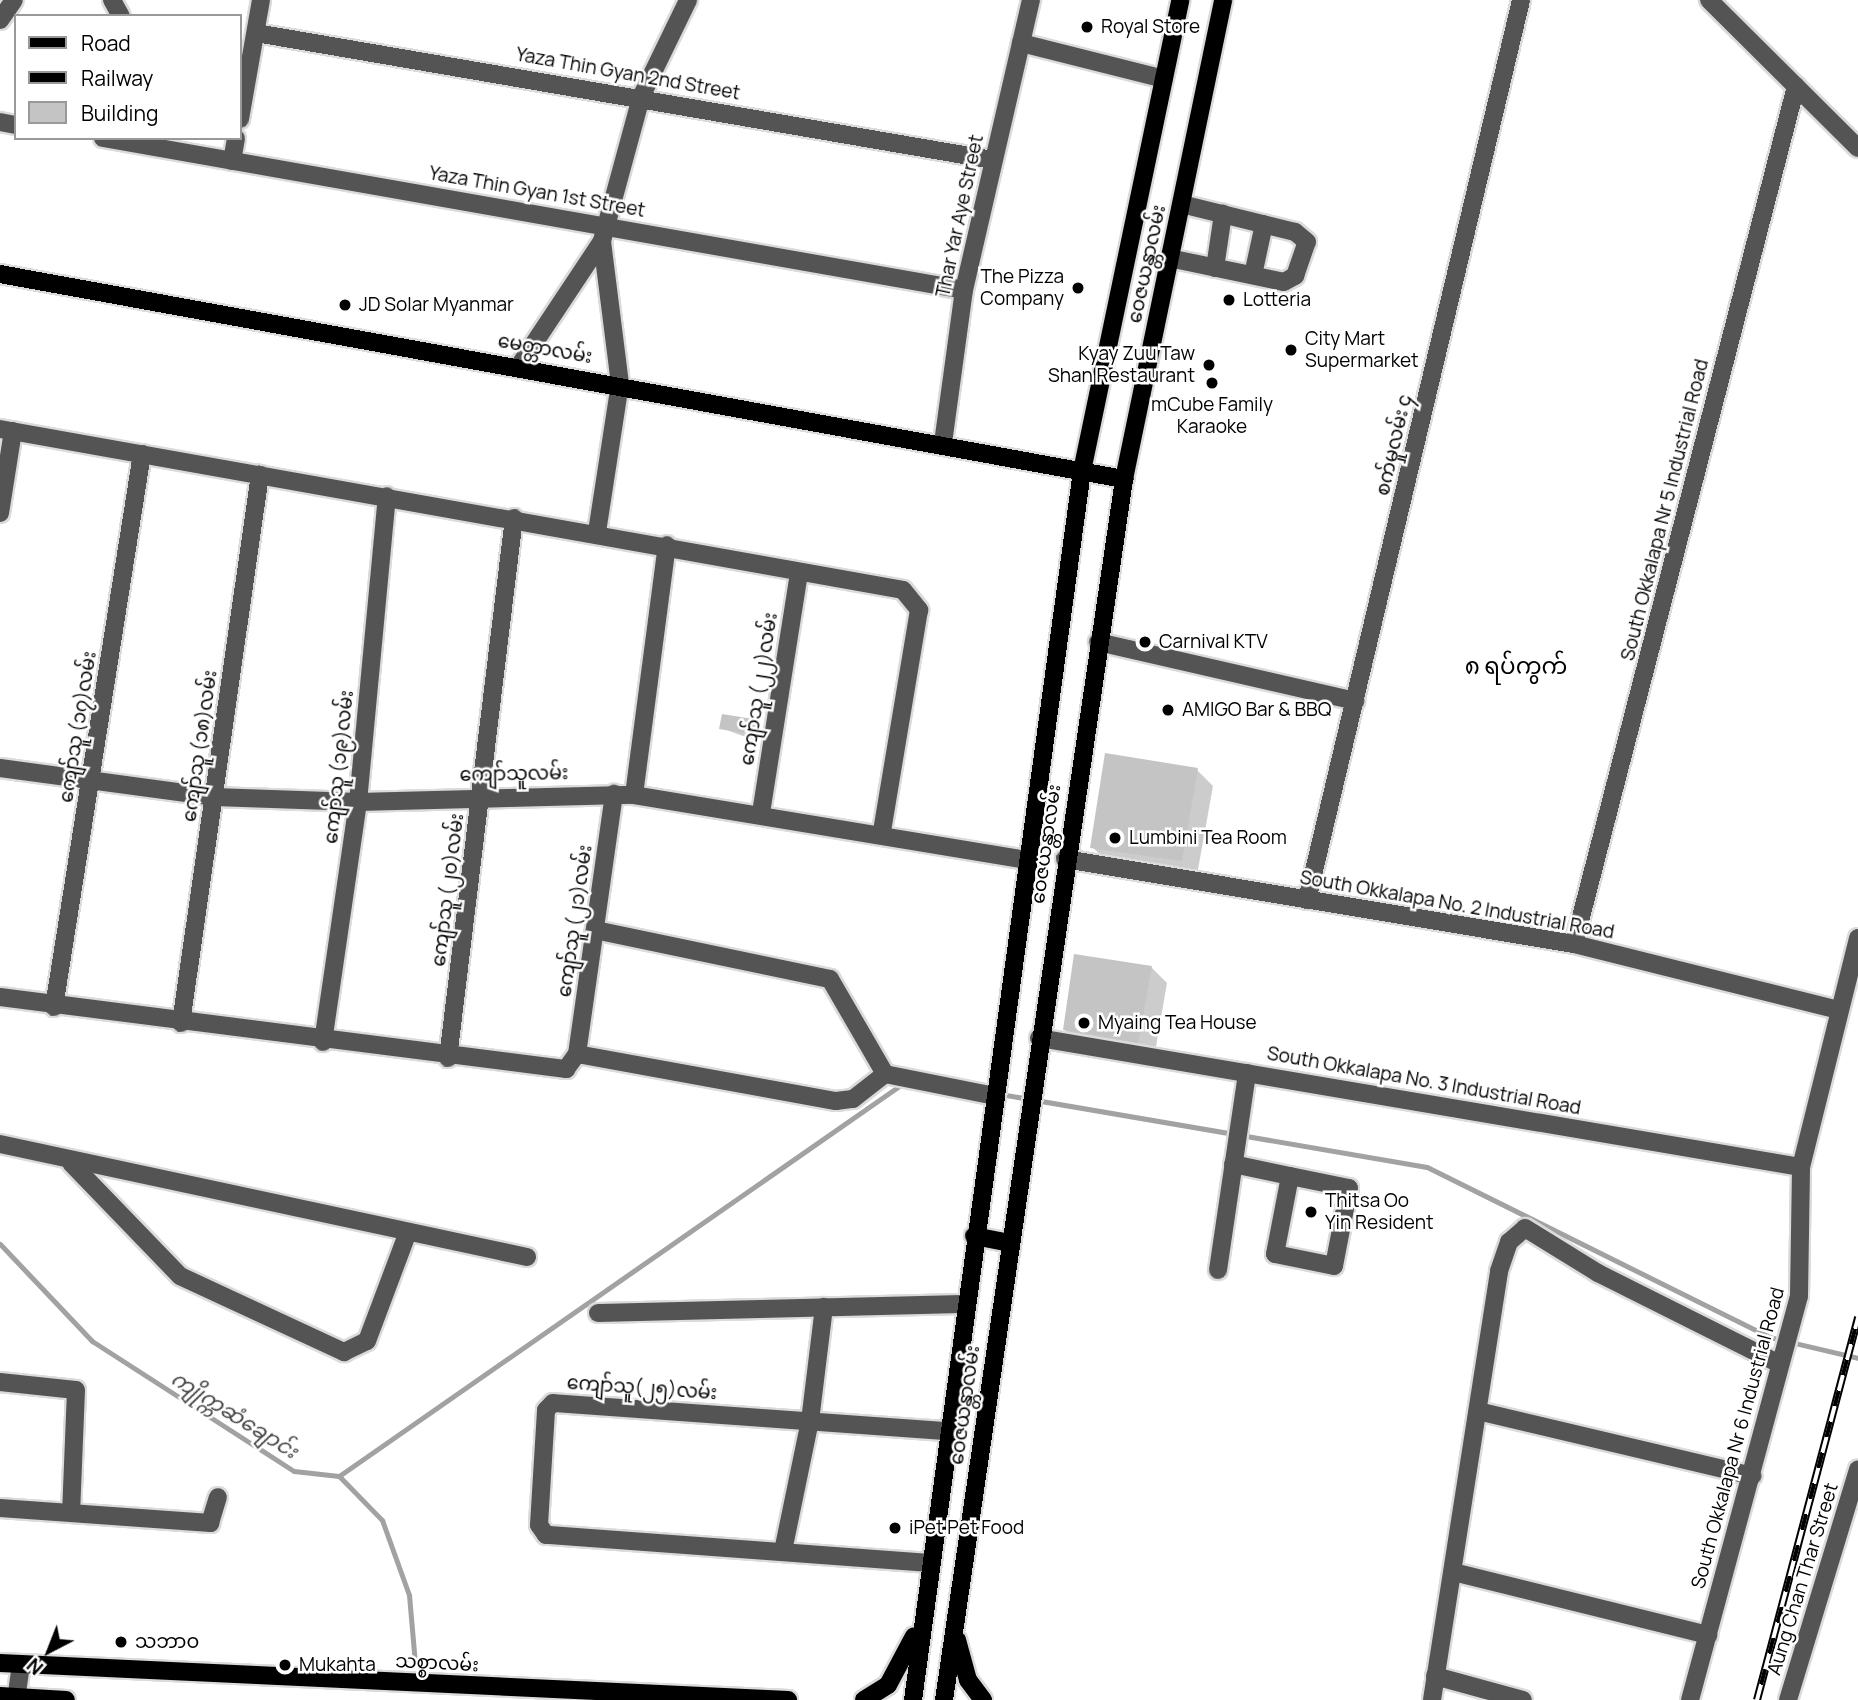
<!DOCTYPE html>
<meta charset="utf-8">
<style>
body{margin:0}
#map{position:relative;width:1858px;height:1700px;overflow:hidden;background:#fff;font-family:Manrope,"Noto Sans Myanmar",sans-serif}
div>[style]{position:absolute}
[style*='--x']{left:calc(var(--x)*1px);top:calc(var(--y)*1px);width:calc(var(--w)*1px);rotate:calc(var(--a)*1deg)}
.shadow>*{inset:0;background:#0003}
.stream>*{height:5px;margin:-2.5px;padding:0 2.5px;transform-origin:2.5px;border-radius:2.5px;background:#a2a2a2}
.building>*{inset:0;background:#c4c4c4}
.roads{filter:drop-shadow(2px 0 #dbdbdb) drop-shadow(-2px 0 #dbdbdb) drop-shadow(0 2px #dbdbdb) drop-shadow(0 -2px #dbdbdb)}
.minor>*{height:18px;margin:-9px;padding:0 9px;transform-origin:9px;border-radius:9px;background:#545454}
.major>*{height:18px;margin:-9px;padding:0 9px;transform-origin:9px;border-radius:9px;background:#000}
.rail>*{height:8px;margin-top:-4px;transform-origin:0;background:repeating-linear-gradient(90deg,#fff 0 16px,#000 0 32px);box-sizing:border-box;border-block:2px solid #000}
.dots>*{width:19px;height:19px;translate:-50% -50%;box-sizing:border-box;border:4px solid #fff;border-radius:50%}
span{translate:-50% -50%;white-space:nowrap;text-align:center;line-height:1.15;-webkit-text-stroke:5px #fff;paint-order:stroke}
.poi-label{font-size:19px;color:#000}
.left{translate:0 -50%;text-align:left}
.right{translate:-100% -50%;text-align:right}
.street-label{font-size:19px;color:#000}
.water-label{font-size:21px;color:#434343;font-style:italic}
.quarter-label{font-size:23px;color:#000}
.legend{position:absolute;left:14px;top:14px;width:228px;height:126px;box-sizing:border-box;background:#fff;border:2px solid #999;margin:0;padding:9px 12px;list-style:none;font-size:21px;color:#000}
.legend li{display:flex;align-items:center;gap:14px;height:35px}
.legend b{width:35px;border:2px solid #999}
.north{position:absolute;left:14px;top:1616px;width:70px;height:70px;-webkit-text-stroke:5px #fff;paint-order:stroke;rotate:222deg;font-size:19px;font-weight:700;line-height:28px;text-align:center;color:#000}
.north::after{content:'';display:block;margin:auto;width:24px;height:32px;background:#000;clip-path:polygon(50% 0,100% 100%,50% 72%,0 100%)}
</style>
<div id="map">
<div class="shadow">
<div style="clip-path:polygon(752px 721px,759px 728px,757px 741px,721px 728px)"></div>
<div style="clip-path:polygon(1197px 770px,1213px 786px,1197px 875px,1108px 862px,1092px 847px)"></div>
<div style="clip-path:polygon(1151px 967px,1167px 983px,1154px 1058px,1080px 1045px,1065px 1030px)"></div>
</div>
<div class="stream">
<div style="--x:1000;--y:1094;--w:433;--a:9.7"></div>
<div style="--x:1427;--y:1167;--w:382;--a:26.4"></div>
<div style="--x:1769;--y:1337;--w:91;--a:13.3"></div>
<div style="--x:0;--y:1244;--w:134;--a:46.5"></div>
<div style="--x:92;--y:1341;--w:240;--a:32.8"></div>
<div style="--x:294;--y:1471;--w:45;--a:6.3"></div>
<div style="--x:339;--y:1476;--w:62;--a:45.7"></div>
<div style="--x:382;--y:1520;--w:80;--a:70.2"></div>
<div style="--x:409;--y:1595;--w:69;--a:85"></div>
<div style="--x:339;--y:1476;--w:690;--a:-34.84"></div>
</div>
<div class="building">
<div style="clip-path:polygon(722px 714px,753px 719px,751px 734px,719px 729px)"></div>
<div style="clip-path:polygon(1105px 753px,1198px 768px,1182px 861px,1090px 848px)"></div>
<div style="clip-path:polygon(1074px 954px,1152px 966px,1138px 1043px,1063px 1030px)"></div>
</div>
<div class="roads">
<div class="minor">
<div style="--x:112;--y:0;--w:18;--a:61"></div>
<div style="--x:1709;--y:0;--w:210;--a:44.8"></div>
<div style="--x:0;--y:20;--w:24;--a:-55"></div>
<div style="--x:256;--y:33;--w:748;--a:9.78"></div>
<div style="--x:1021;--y:43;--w:147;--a:14.1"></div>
<div style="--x:240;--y:119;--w:121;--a:-80"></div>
<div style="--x:0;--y:122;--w:16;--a:11"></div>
<div style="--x:103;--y:138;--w:874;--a:10.01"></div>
<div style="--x:232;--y:161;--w:23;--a:-80"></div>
<div style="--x:1169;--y:258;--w:117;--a:11.8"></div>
<div style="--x:1284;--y:282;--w:13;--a:-29"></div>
<div style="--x:1295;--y:276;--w:36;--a:-71"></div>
<div style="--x:1307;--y:242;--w:16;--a:-140"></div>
<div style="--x:1295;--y:232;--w:117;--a:-166.2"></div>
<div style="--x:1215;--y:268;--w:55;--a:-81.6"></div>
<div style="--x:1253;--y:275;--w:52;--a:-77.8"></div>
<div style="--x:519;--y:366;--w:150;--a:-56.4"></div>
<div style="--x:602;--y:241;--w:149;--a:-74.8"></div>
<div style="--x:641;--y:97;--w:108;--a:-64.1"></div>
<div style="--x:0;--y:429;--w:917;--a:10.11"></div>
<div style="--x:903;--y:590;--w:26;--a:51"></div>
<div style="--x:919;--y:610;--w:225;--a:99.5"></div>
<div style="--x:943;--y:443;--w:154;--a:-82.2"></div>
<div style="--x:964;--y:290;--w:298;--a:-77"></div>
<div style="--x:0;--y:513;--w:83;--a:-81"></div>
<div style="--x:597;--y:532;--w:150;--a:-81.2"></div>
<div style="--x:620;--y:384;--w:144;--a:-97.2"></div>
<div style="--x:1098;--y:642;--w:264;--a:12.9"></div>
<div style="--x:0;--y:768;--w:216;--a:7.7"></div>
<div style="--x:214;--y:797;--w:144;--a:2"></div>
<div style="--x:358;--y:802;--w:276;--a:-1.5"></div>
<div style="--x:634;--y:795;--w:396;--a:9.4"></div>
<div style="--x:634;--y:795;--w:252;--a:-82.5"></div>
<div style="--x:761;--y:813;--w:244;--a:-81"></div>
<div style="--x:1065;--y:859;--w:516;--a:9.48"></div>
<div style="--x:1574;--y:944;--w:273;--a:14"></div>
<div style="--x:1307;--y:900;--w:925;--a:-76.62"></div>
<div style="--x:595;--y:930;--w:240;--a:11.8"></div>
<div style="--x:830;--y:979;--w:110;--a:59.9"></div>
<div style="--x:885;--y:1074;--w:112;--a:11.3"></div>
<div style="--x:1574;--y:944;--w:886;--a:-75.49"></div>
<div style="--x:0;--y:997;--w:571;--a:7.25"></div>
<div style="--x:566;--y:1069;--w:19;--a:-54"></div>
<div style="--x:577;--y:1054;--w:263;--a:-81.9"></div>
<div style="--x:54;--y:1007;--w:560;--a:-80.96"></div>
<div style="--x:181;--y:1023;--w:554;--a:-81.8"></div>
<div style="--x:1039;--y:1038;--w:773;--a:9.61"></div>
<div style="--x:323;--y:1042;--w:243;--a:-81.7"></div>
<div style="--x:358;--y:802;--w:307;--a:-84.6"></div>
<div style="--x:577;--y:1054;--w:263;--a:10.3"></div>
<div style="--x:836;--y:1101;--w:17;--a:-7"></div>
<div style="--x:853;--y:1099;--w:41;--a:-38"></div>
<div style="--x:448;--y:1058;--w:544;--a:-83.03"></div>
<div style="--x:0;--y:1144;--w:539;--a:12.1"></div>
<div style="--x:71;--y:1163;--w:157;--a:46"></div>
<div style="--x:180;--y:1276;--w:181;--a:24.9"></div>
<div style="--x:344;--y:1352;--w:25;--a:-26"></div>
<div style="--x:367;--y:1341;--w:116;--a:-69.4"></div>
<div style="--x:1233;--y:1164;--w:58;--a:11.9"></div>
<div style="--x:1290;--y:1176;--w:60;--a:11.5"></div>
<div style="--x:1349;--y:1188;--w:79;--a:100.9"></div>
<div style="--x:1334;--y:1266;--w:60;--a:-168.5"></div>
<div style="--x:1275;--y:1254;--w:79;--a:-79.1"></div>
<div style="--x:1218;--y:1270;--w:199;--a:-81.6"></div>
<div style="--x:598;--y:1313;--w:365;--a:-1.4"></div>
<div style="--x:0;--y:1382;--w:76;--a:6"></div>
<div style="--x:76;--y:1390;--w:122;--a:92.3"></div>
<div style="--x:1478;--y:1411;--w:282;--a:13.3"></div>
<div style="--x:0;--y:1508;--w:211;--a:4.1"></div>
<div style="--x:210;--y:1523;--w:27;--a:-73"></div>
<div style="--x:783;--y:1551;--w:133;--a:-78.3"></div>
<div style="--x:810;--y:1421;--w:115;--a:-83"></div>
<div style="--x:930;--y:1563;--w:385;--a:-175.8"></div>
<div style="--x:546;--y:1535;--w:12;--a:-125"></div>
<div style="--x:539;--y:1525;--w:115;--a:-86.5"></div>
<div style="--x:546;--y:1410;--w:10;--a:-45"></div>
<div style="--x:553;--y:1403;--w:394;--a:4.1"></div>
<div style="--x:1453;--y:1572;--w:263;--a:13.9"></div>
<div style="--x:1435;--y:1676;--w:91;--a:15.3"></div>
<div style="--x:16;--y:1700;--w:36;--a:-82"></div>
<div style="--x:1432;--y:1700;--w:434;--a:-81.1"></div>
<div style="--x:1499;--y:1271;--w:31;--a:-71"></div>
<div style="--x:1509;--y:1242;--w:21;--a:-41"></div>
<div style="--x:1525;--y:1228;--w:86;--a:31.7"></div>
<div style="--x:1598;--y:1273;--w:203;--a:26.6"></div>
<div style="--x:1690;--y:1700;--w:418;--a:-74.9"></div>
<div style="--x:1799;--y:1296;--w:129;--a:-89.1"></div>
<div style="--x:1801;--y:1167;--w:236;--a:-76"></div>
<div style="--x:1788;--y:1700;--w:241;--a:-73.1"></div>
</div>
<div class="major">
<div style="--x:0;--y:274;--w:1143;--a:10.34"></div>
<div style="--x:974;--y:1236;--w:37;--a:11"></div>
<div style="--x:957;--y:1640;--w:41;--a:74.6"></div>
<div style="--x:968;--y:1680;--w:25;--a:53"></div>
<div style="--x:0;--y:1663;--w:789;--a:2.69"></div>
<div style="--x:0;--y:1696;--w:66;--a:3.5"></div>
<div style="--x:864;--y:1700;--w:28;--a:-32"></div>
<div style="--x:888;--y:1685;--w:55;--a:-62"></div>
<div style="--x:913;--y:1700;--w:1241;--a:-82.17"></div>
<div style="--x:1082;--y:471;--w:481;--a:-78.2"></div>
<div style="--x:944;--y:1700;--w:1234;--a:-81.61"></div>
<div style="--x:1124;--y:479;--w:489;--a:-78.3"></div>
</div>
</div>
<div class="rail">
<div style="--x:1757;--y:1700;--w:396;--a:-75.2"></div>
</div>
<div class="dots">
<div style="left:1087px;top:27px;background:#000"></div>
<div style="left:1078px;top:288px;background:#000"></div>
<div style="left:1229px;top:300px;background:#000"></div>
<div style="left:345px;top:305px;background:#000"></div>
<div style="left:1291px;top:350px;background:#000"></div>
<div style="left:1209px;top:365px;background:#000"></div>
<div style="left:1212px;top:383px;background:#000"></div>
<div style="left:1145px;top:642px;background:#000"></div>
<div style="left:1168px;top:710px;background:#000"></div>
<div style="left:1115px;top:838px;background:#000"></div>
<div style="left:1084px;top:1023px;background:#000"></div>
<div style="left:1311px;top:1212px;background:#000"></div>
<div style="left:895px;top:1528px;background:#000"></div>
<div style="left:121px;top:1642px;background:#000"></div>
<div style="left:285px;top:1665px;background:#000"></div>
</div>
<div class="poi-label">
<span class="left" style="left:1101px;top:27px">Royal Store</span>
<span class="right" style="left:1064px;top:288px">The Pizza<br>Company</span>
<span class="left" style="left:1243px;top:300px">Lotteria</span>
<span class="left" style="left:359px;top:305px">JD Solar Myanmar</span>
<span class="left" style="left:1305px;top:350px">City Mart<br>Supermarket</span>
<span class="right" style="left:1195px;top:365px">Kyay Zuu Taw<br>Shan Restaurant</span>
<span style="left:1212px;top:416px">mCube Family<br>Karaoke</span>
<span class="left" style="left:1159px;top:642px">Carnival KTV</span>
<span class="left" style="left:1182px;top:710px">AMIGO Bar &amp; BBQ</span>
<span class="left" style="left:1129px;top:838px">Lumbini Tea Room</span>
<span class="left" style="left:1098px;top:1023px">Myaing Tea House</span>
<span class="left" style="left:1325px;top:1212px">Thitsa Oo<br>Yin Resident</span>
<span class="left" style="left:909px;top:1528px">iPet Pet Food</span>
<span class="left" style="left:135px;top:1642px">သဘာဝ</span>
<span class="left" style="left:299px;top:1665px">Mukahta</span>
</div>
<div class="street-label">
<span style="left:628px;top:74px;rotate:10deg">Yaza Thin Gyan 2nd Street</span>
<span style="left:537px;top:192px;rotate:10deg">Yaza Thin Gyan 1st Street</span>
<span style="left:960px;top:216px;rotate:-78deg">Thar Yar Aye Street</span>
<span style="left:1147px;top:264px;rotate:-78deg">ဝေဇယန္တာလမ်း</span>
<span style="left:545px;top:349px;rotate:10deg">မေတ္တာလမ်း</span>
<span style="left:1394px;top:445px;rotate:-77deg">စက်မှုလမ်း ၄</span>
<span style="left:1665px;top:510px;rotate:-76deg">South Okkalapa Nr 5 Industrial Road</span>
<span style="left:759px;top:689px;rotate:-81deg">ကျော်သူ (၂၂)လမ်း</span>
<span style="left:78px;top:727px;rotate:-81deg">ကျော်သူ (၁၇)လမ်း</span>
<span style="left:200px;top:746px;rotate:-82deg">ကျော်သူ (၁၈)လမ်း</span>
<span style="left:339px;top:767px;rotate:-84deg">ကျော်သူ (၁၉)လမ်း</span>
<span style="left:514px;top:774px;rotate:-1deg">ကျော်သူလမ်း</span>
<span style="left:1046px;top:844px;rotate:-82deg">ဝေဇယန္တာလမ်း</span>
<span style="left:448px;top:890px;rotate:-83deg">ကျော်သူ (၂၀)လမ်း</span>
<span style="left:1457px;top:905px;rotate:10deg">South Okkalapa No. 2 Industrial Road</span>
<span style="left:575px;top:921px;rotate:-82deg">ကျော်သူ (၂၁)လမ်း</span>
<span style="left:1424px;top:1081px;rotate:10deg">South Okkalapa No. 3 Industrial Road</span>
<span style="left:642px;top:1388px;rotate:4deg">ကျော်သူ(၂၅)လမ်း</span>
<span style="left:965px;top:1405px;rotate:-82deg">ဝေဇယန္တာလမ်း</span>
<span style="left:1738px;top:1438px;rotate:-75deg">South Okkalapa Nr 6 Industrial Road</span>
<span style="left:1803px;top:1579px;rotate:-73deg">Aung Chan Thar Street</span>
<span style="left:437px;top:1663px;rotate:3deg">သစ္စာလမ်း</span>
</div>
<div class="water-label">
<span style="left:235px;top:1414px;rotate:32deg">ကျိုက္ကဆံချောင်း</span>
</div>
<div class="quarter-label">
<span style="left:1516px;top:665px">၈ ရပ်ကွက်</span>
</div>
<ul class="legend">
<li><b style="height:9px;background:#000"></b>Road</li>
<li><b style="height:9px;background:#000"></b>Railway</li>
<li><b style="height:19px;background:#c4c4c4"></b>Building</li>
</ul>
<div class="north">N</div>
</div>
